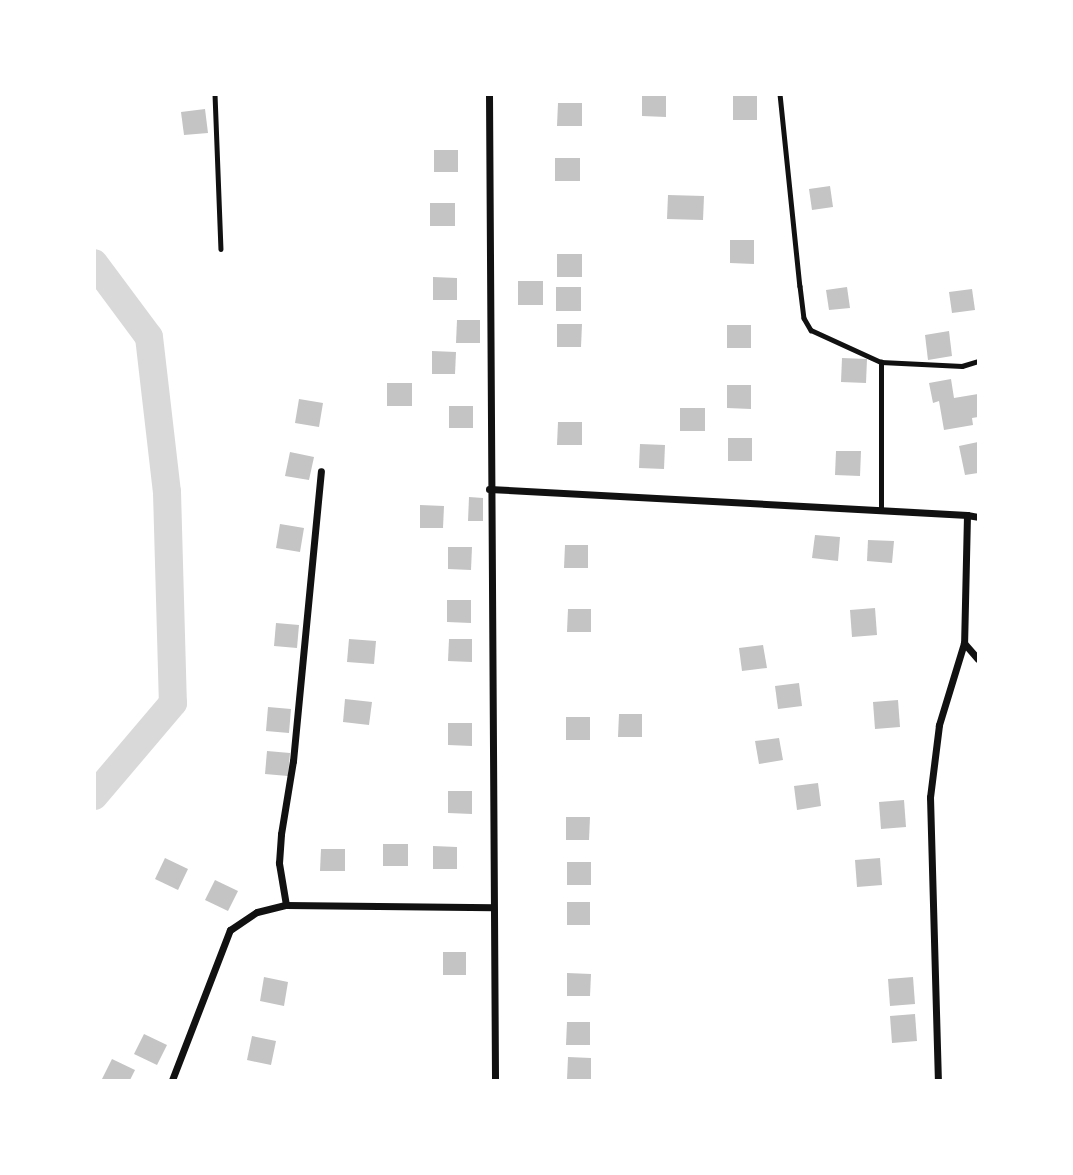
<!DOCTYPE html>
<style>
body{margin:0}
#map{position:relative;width:1073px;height:1175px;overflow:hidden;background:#fff;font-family:"Roboto Condensed",sans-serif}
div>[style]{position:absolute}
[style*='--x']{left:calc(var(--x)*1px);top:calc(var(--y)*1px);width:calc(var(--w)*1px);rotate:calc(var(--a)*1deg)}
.river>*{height:28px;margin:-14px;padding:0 14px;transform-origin:14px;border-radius:14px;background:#d9d9d9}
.building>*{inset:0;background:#c4c4c4}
.service>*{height:4.5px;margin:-2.25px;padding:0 2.25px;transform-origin:2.25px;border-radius:2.25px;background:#111}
.minor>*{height:7px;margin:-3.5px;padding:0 3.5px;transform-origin:3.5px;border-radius:3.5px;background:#111}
span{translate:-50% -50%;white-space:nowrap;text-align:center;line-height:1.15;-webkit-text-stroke:7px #fff;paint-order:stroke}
.frame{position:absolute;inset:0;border:96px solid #fff;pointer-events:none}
</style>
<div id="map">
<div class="river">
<div style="--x:94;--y:263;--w:92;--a:53.4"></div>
<div style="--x:149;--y:337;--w:156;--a:83.4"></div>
<div style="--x:167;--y:492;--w:211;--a:88.4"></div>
<div style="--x:173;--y:703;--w:122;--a:130.3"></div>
</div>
<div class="building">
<div style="clip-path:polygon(642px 94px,666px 94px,666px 117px,642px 116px)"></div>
<div style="clip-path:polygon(733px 96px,757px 96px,757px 120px,733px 120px)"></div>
<div style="clip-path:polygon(558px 103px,582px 103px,582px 126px,557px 126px)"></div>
<div style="clip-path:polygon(205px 109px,208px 133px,184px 135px,181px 112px)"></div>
<div style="clip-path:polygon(434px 150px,458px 150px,458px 172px,434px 172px)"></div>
<div style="clip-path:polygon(555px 158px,580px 158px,580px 181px,555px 181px)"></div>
<div style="clip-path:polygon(830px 186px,833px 207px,812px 210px,809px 189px)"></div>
<div style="clip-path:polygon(668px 195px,704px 196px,703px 220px,667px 219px)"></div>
<div style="clip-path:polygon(430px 203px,455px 203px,455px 226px,430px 226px)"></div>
<div style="clip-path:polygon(730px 240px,754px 240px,754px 264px,730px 263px)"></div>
<div style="clip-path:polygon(557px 254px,582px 254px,582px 277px,557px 277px)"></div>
<div style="clip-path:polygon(433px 277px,457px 278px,457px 300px,433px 300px)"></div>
<div style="clip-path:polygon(518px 281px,543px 281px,543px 305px,518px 305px)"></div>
<div style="clip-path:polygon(556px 287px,581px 287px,581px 311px,556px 311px)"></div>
<div style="clip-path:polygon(847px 287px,850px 308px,829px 310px,826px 290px)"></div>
<div style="clip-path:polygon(972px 289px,975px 310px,952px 313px,949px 292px)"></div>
<div style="clip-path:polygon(457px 320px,480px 320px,480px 343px,456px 343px)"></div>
<div style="clip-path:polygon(557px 324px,582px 324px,581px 347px,557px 347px)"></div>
<div style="clip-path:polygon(727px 325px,751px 325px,751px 348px,727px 348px)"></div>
<div style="clip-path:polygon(949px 331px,952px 356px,928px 360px,925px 335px)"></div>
<div style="clip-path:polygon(432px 351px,456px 352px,455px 374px,432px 374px)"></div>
<div style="clip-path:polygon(842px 358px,867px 359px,866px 383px,841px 382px)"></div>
<div style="clip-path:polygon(951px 379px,954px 398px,978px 394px,978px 417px,972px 418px,973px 425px,944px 430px,939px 401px,933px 403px,929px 383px)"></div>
<div style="clip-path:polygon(387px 383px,412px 383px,412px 406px,387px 406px)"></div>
<div style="clip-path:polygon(727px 385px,751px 385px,751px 409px,727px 408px)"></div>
<div style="clip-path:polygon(299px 399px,323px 403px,319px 427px,295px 423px)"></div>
<div style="clip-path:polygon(449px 406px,473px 406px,473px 428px,449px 428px)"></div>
<div style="clip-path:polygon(680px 408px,705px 408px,705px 431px,680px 431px)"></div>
<div style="clip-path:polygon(558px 422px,582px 422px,582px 445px,557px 445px)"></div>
<div style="clip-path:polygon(728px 438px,752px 438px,752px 461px,728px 461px)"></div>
<div style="clip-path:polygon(978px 442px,978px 473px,965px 475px,959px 446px)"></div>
<div style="clip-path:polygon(640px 444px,665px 445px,664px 469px,639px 468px)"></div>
<div style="clip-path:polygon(836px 451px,861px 451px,860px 476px,835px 475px)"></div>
<div style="clip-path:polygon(290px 452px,314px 457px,309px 480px,285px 476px)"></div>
<div style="clip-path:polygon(469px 497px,483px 498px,483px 521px,468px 521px)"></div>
<div style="clip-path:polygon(420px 505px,444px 506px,443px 528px,420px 528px)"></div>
<div style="clip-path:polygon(280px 524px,304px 528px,300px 552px,276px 548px)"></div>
<div style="clip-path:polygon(815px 535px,840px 537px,838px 561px,812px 558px)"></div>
<div style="clip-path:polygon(868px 540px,894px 541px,892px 563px,867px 561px)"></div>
<div style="clip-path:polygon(565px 545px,588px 545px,588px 568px,564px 568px)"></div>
<div style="clip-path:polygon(448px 547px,472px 547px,471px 570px,448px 569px)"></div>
<div style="clip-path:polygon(447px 600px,471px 600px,471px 623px,447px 622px)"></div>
<div style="clip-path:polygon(875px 608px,877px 635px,852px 637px,850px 610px)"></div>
<div style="clip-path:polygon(568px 609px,591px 609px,591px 632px,567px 632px)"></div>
<div style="clip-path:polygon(276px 623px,299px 625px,297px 648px,274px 646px)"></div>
<div style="clip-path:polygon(349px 639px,376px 641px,374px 664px,347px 662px)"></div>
<div style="clip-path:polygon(449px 639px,472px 639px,472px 662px,448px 661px)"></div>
<div style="clip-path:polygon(763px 645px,767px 668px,742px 671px,739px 648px)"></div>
<div style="clip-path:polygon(799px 683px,802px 706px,778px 709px,775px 686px)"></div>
<div style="clip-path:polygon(345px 699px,372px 702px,369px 725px,343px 722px)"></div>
<div style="clip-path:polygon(898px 700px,900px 727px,875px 729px,873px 702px)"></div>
<div style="clip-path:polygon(268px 707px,291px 709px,289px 733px,266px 731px)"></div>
<div style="clip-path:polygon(619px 714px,642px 714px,642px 737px,618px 737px)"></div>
<div style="clip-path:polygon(566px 717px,590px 717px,590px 740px,566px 740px)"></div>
<div style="clip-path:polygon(448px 723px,472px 723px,472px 746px,448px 745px)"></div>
<div style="clip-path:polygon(779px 738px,783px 760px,759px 764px,755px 741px)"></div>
<div style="clip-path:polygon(267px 751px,290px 753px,288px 776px,265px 774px)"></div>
<div style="clip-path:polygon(818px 783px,821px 806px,797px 810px,794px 786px)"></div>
<div style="clip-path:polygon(448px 791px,472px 791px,472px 814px,448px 813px)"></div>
<div style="clip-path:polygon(904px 800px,906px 827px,881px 829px,879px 802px)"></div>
<div style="clip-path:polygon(566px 817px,590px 817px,589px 840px,566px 840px)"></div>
<div style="clip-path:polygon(383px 844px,408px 844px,408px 866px,383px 866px)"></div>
<div style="clip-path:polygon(433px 846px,457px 847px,457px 869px,433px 869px)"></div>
<div style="clip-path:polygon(321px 849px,345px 849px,345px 871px,320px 871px)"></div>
<div style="clip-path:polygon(165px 858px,188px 869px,178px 890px,155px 879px)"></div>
<div style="clip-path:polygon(880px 858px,882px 885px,857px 887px,855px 860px)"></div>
<div style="clip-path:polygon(567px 862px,591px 862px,591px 885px,567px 885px)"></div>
<div style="clip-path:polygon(215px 880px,238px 891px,228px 911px,205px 900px)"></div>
<div style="clip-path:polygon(567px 902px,590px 902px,590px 925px,567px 925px)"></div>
<div style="clip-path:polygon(443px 952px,466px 952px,466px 975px,443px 975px)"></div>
<div style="clip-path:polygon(567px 973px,591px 974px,590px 996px,567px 996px)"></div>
<div style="clip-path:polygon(264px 977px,288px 982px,284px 1006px,260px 1001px)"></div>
<div style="clip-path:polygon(913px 977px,915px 1004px,890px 1006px,888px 979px)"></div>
<div style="clip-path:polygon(915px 1014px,917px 1041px,892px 1043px,890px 1016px)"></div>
<div style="clip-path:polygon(567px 1022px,590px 1022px,590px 1045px,566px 1045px)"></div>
<div style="clip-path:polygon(144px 1034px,167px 1045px,157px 1065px,134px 1054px)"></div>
<div style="clip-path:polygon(252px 1036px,276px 1041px,271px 1065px,247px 1060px)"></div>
<div style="clip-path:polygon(568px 1057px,591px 1058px,591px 1080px,567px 1080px)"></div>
<div style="clip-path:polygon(112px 1059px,135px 1070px,130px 1080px,102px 1079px)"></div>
</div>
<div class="service">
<div style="--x:215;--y:94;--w:155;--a:87.8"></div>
<div style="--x:780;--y:94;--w:193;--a:84.1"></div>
<div style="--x:800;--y:286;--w:32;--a:83"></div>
<div style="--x:804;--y:318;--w:14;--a:60"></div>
<div style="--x:811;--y:330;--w:77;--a:24.6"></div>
<div style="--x:881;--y:362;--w:81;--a:2.8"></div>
<div style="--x:962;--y:366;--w:17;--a:-17"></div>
<div style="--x:881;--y:511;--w:149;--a:-90"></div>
</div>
<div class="minor">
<div style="--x:489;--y:94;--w:986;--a:89.65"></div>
<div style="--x:489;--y:489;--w:479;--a:3.1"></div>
<div style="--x:967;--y:515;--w:128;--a:91.3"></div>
<div style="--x:964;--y:643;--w:86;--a:107"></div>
<div style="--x:939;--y:725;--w:73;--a:97.1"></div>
<div style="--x:930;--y:797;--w:283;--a:88.4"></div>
<div style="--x:967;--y:515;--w:11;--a:10"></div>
<div style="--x:964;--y:643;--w:21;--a:49"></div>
<div style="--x:286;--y:905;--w:207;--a:0.6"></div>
<div style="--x:172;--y:1080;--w:161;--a:-68.9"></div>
<div style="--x:230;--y:930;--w:32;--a:-34"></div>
<div style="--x:257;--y:912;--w:30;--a:-14"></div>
<div style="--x:286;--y:905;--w:43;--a:-99.5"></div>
<div style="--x:279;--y:863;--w:29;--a:-86"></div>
<div style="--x:281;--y:834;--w:74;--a:-80.7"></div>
<div style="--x:293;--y:761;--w:291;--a:-84.5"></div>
</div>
<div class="frame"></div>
</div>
